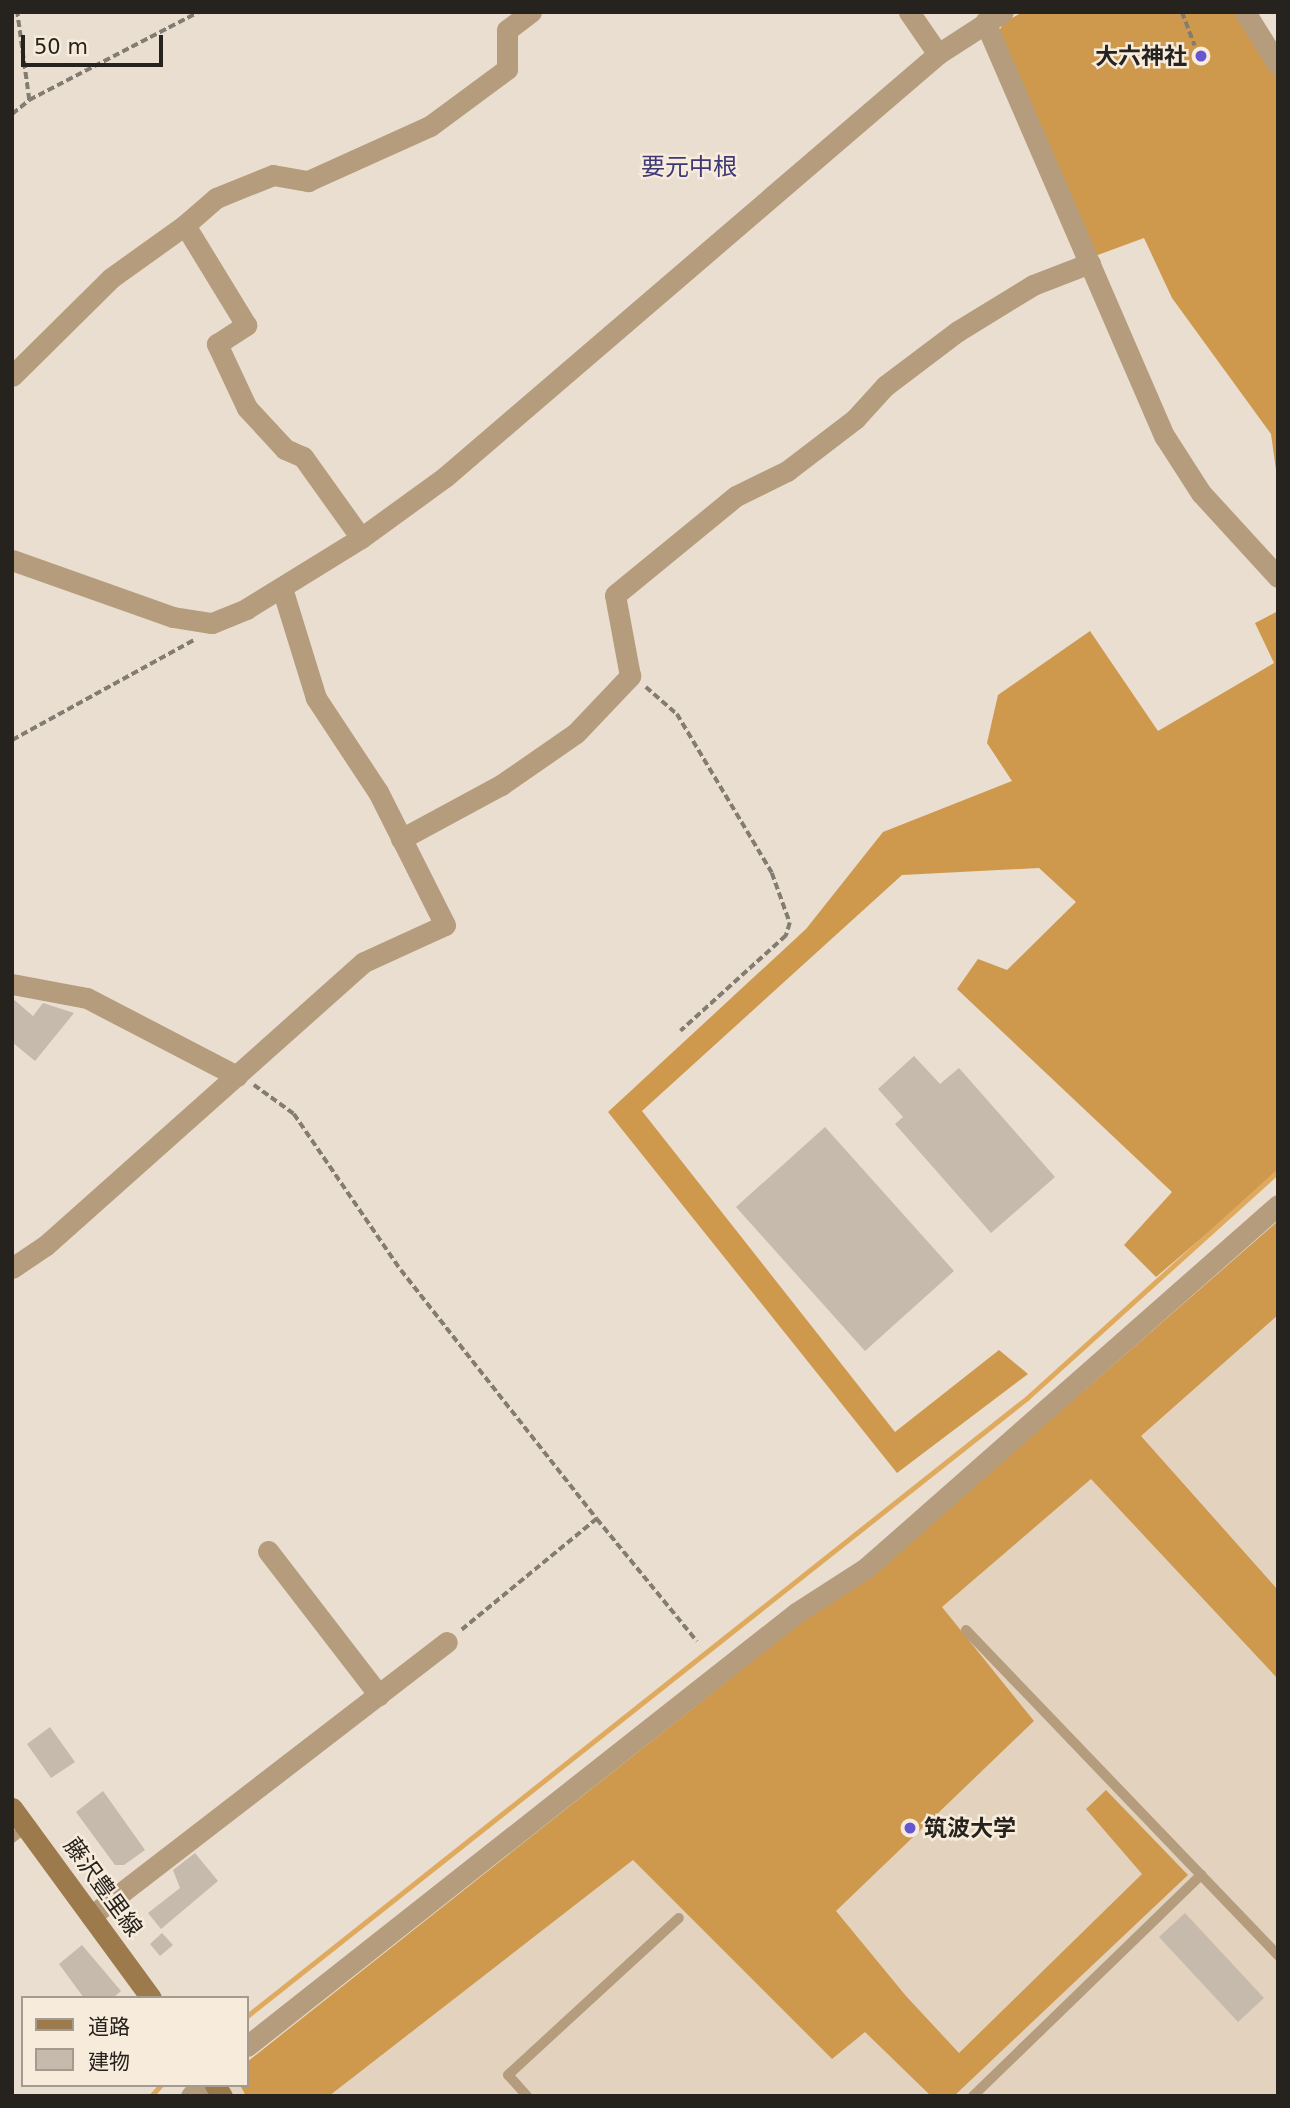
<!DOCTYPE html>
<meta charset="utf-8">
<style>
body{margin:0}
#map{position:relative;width:1290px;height:2108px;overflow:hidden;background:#e9decf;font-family:"DejaVu Sans","Noto Sans JP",sans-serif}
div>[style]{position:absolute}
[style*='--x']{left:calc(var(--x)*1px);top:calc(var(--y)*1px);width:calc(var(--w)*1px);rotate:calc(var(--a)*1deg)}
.built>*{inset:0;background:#e3d3be}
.forest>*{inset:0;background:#ce994c}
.stream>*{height:5px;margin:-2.5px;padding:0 2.5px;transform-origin:2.5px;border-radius:2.5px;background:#e0aa5e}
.building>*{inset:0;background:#c5baac}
.path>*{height:3.5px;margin-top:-1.75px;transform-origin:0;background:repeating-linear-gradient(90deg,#837c72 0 7px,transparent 0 10.5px)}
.lane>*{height:10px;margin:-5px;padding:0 5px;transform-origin:5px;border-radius:5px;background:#b49c7d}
.street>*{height:21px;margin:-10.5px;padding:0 10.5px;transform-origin:10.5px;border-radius:10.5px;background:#b49c7d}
.secondary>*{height:21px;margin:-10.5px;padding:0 10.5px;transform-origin:10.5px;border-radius:10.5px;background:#9d7a4b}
.dots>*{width:19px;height:19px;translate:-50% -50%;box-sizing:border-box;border:4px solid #f7ebdc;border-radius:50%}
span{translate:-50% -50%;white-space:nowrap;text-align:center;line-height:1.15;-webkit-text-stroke:5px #f7ebdc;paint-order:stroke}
.poi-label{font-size:23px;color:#26221d;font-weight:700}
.right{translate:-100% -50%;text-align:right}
.left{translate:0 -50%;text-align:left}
.street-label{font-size:23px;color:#26221d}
.neighbourhood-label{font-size:24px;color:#3e3975}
.frame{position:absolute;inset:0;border:14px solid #26221d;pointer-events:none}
.legend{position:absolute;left:21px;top:1996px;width:228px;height:91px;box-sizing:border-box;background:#f7ebdc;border:2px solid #a39b90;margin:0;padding:9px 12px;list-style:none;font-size:21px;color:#26221d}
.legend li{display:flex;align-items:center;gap:14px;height:35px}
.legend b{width:35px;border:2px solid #a39b90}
.scale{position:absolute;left:21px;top:35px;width:142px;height:32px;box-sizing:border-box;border:4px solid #26221d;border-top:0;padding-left:9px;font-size:21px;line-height:24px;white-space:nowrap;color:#26221d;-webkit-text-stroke:5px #f7ebdc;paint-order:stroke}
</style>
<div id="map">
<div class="built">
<div style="clip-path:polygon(1278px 1221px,1278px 2096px,209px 2096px,220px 2085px,247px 2085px,247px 2062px,803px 1621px,882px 1567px)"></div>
</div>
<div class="forest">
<div style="clip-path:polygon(1023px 12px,1235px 12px,1278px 79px,1278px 484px,1271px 434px,1172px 298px,1144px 238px,1095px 256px,998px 33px,1004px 22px)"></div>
<div style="clip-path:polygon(1278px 611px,1278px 1173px,1156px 1277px,1124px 1245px,1172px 1192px,957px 989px,978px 959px,1007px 970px,1076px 902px,1039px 868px,902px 875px,642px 1111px,895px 1432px,999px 1350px,1028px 1374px,897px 1473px,608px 1112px,806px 929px,883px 832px,1012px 781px,987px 743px,998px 695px,1090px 631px,1158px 731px,1274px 663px,1255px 623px)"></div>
<div style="clip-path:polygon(1278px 1221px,1278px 1315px,1141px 1436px,1278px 1590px,1278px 1679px,1091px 1479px,942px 1607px,1034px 1721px,836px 1911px,906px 1996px,959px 2053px,1142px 1874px,1086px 1809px,1106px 1790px,1188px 1875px,954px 2096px,931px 2096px,865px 2032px,832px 2059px,633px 1860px,329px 2096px,246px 2096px,240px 2085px,247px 2085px,247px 2062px,803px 1621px,882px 1567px)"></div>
</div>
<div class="stream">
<div style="--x:247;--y:2016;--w:995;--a:-38.39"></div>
<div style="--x:1027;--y:1398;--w:338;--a:-42.1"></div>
<div style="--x:151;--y:2096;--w:15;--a:-48"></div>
</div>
<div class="building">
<div style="clip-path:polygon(12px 998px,33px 1016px,43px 1003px,74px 1013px,35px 1061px,12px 1042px)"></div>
<div style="clip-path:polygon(914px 1056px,940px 1084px,959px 1068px,1055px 1177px,991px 1233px,895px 1124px,903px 1117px,878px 1089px)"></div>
<div style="clip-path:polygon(825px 1127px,954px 1271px,865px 1351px,736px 1207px)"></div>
<div style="clip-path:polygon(50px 1727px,75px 1762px,51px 1778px,27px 1744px)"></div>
<div style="clip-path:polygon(103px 1791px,145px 1850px,124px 1865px,115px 1865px,76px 1812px)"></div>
<div style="clip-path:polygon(195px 1853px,218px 1881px,161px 1929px,148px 1913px,180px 1888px,173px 1870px)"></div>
<div style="clip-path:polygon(1185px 1913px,1264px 1998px,1238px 2022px,1159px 1937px)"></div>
<div style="clip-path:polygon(162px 1933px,173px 1945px,160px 1956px,150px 1944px)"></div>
<div style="clip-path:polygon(82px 1945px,121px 1991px,113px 1998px,84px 1998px,59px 1964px)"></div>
</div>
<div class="path">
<div style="--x:1182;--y:12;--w:36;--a:69"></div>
<div style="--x:29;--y:100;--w:191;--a:-27.4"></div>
<div style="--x:12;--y:114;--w:22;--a:-39"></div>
<div style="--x:29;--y:100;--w:89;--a:-97.8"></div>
<div style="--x:646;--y:687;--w:41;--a:41.1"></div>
<div style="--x:677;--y:714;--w:185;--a:59.1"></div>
<div style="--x:772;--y:873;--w:53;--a:70.2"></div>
<div style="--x:790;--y:923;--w:14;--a:107"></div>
<div style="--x:786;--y:936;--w:142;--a:137.9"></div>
<div style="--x:12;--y:740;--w:208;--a:-28.8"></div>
<div style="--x:254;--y:1085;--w:49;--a:35.9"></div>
<div style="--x:294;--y:1114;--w:189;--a:55.6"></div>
<div style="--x:401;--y:1270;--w:317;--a:51.8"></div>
<div style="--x:597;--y:1519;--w:175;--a:140.6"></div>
<div style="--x:597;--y:1519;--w:158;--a:50.7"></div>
</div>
<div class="lane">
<div style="--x:966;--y:1630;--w:451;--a:46.2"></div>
<div style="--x:12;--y:1838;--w:18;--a:-38"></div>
<div style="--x:527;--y:2096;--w:28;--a:-132"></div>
<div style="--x:508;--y:2075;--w:232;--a:-42.6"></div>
<div style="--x:973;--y:2096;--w:318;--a:-44.1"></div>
</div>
<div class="street">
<div style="--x:909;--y:12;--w:51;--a:55.4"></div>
<div style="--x:1245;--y:12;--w:62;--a:58.1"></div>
<div style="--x:985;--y:22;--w:452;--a:66.6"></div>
<div style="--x:1165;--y:437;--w:67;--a:57.3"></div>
<div style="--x:1201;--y:493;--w:114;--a:47.5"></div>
<div style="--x:12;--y:376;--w:139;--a:-44.7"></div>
<div style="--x:111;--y:278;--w:91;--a:-35.6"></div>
<div style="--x:361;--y:538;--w:100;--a:-125.6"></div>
<div style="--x:303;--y:457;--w:20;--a:-156"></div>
<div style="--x:285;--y:449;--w:56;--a:-132.8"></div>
<div style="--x:247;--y:408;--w:71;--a:-115.1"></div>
<div style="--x:217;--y:344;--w:35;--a:-33"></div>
<div style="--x:246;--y:325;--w:117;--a:-121.4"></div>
<div style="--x:185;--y:225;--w:41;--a:-41.1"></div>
<div style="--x:216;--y:198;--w:61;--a:-22"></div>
<div style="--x:273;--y:175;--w:36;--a:10"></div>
<div style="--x:308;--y:181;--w:134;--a:-24.3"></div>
<div style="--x:430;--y:126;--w:96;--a:-36.5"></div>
<div style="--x:507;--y:69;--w:39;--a:-90"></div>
<div style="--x:507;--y:30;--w:30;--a:-37"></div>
<div style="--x:12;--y:560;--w:171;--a:19.5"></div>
<div style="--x:173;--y:617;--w:39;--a:9"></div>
<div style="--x:212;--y:623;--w:37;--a:-22"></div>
<div style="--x:246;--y:609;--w:135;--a:-31.7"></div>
<div style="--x:361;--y:538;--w:104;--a:-36"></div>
<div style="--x:445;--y:477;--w:650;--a:-40.63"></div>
<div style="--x:938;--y:54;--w:77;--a:-32.9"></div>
<div style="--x:401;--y:839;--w:114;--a:-28.4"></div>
<div style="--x:501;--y:785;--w:91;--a:-34.7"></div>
<div style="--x:576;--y:733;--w:79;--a:-46.5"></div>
<div style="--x:630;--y:676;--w:82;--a:-100.5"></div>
<div style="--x:615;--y:595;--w:156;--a:-39.3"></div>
<div style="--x:736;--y:496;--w:57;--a:-26.1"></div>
<div style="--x:787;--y:471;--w:86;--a:-37.4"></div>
<div style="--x:855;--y:419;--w:45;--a:-47.7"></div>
<div style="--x:885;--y:386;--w:91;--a:-37"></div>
<div style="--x:958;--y:331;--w:88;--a:-31.5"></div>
<div style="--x:1033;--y:285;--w:61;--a:-21.1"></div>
<div style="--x:12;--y:984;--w:76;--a:10.6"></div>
<div style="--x:87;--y:998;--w:169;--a:27.5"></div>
<div style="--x:12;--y:1268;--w:40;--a:-34"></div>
<div style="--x:45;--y:1246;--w:427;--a:-41.7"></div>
<div style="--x:364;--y:962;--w:89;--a:-24.6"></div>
<div style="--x:445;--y:925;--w:149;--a:-116.7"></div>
<div style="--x:378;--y:792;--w:113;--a:-123.4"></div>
<div style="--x:316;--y:698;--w:115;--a:-107.2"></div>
<div style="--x:268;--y:1551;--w:182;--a:52.4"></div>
<div style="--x:91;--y:1916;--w:449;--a:-37.6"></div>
<div style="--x:247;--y:2046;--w:699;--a:-38.26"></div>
<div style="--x:796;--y:1613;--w:83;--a:-32.7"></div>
<div style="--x:866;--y:1568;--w:549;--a:-41.38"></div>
<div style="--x:191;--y:2096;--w:15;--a:-48"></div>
</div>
<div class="secondary">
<div style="--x:12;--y:1808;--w:235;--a:53.8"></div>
<div style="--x:215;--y:2085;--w:13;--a:58"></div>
</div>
<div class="dots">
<div style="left:1201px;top:56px;background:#6657d0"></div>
<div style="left:910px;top:1828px;background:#6657d0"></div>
</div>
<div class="poi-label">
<span class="right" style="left:1187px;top:56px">大六神社</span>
<span class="left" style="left:924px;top:1828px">筑波大学</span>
</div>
<div class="street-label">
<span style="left:103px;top:1887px;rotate:54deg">藤沢豊里線</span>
</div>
<div class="neighbourhood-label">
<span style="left:689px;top:168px">要元中根</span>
</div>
<div class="frame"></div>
<ul class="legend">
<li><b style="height:9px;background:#9d7a4b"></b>道路</li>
<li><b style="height:19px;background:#c5baac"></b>建物</li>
</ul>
<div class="scale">50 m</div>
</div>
